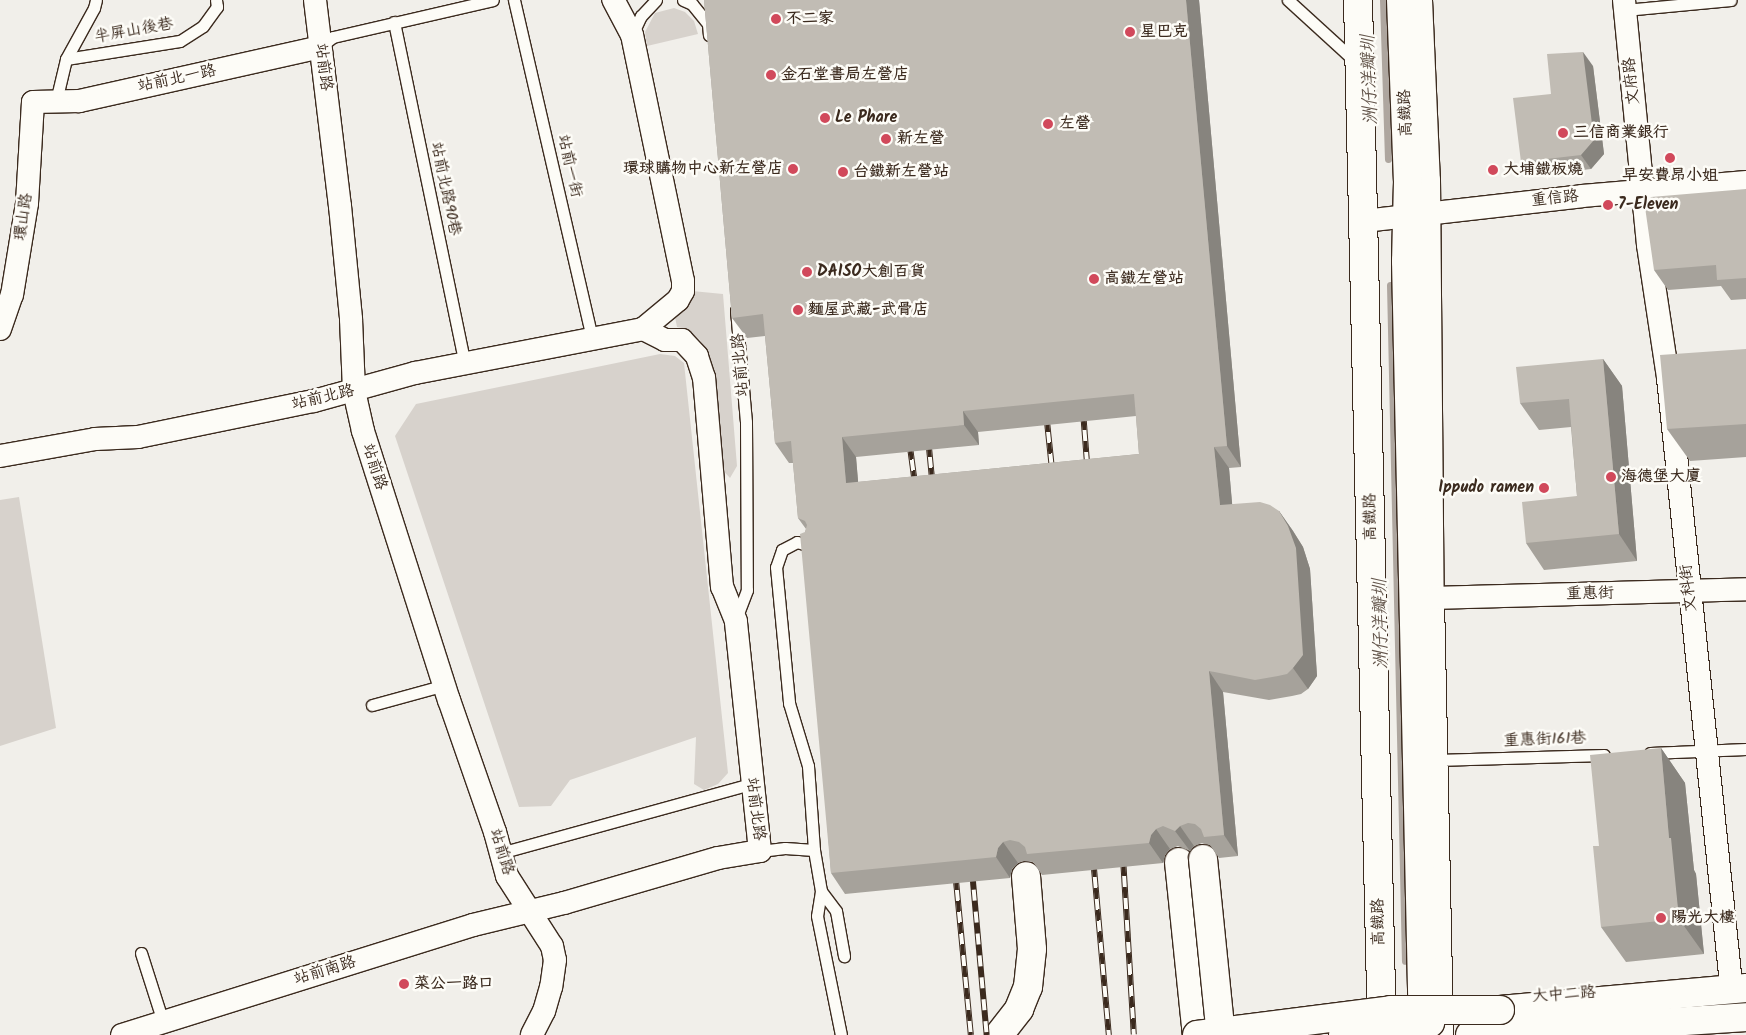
<!DOCTYPE html>
<meta charset="utf-8">
<style>
body{margin:0}
#map{position:relative;width:1746px;height:1035px;overflow:hidden;background:#f1efea;font-family:Kalam,"LXGW WenKai TC",sans-serif}
div>[style]{position:absolute}
[style*='--x']{left:calc(var(--x)*1px);top:calc(var(--y)*1px);width:calc(var(--w)*1px);rotate:calc(var(--a)*1deg)}
.green>*{inset:0;background:#d7d2cc}
.stream>*{height:7px;margin:-3.5px;padding:0 3.5px;transform-origin:3.5px;border-radius:3.5px;background:#aea69f}
.roads{filter:drop-shadow(1px 0 #3b2a1e) drop-shadow(-1px 0 #3b2a1e) drop-shadow(0 1px #3b2a1e) drop-shadow(0 -1px #3b2a1e)}
.lane>*{height:11px;margin:-5.5px;padding:0 5.5px;transform-origin:5.5px;border-radius:5.5px;background:#fdfcf7}
.street>*{height:22px;margin:-11px;padding:0 11px;transform-origin:11px;border-radius:11px;background:#fdfcf7}
.secondary>*{height:28px;margin:-14px;padding:0 14px;transform-origin:14px;border-radius:14px;background:#fdfcf7}
.highway>*{height:28px;margin:-14px;padding:0 14px;transform-origin:14px;border-radius:14px;background:#fdfcf7}
.rail>*{height:5.5px;margin-top:-2.75px;transform-origin:0;background:repeating-linear-gradient(90deg,#fdfcf7 0 11px,#3b2a1e 0 22px);box-sizing:border-box;border-block:1px solid #3b2a1e}
.bridges{filter:drop-shadow(1px 0 #3b2a1e) drop-shadow(-1px 0 #3b2a1e) drop-shadow(0 1px #3b2a1e) drop-shadow(0 -1px #3b2a1e)}
.highway-bridge>*{height:28px;margin:-14px;padding:0 14px;transform-origin:14px;border-radius:14px;background:#fdfcf7}
.wall>*{inset:0;background:#a6a29b}
.shaded-wall>*{inset:0;background:#87847e}
.building>*{inset:0;background:#c1bcb4}
.dots>*{width:14px;height:14px;translate:-50% -50%;box-sizing:border-box;border:2px solid #fdfcf7;border-radius:50%}
span{translate:-50% -50%;white-space:nowrap;text-align:center;line-height:1.15;-webkit-text-stroke:5px #fdfcf7;paint-order:stroke}
.poi-label{font-size:16px;color:#3b2a1e;font-weight:700}
.left{translate:0 -50%;text-align:left}
.right{translate:-100% -50%;text-align:right}
.street-label{font-size:16px;color:#3b2a1e}
.water-label{font-size:18px;color:#63554b;font-style:italic}
</style>
<div id="map">
<div class="green">
<div style="clip-path:polygon(674px 8px,685px 12px,694px 21px,698px 34px,647px 46px,645px 32px,655px 13px)"></div>
<div style="clip-path:polygon(692px 291px,723px 294px,737px 466px,730px 478px,720px 467px,710px 357px,700px 340px,687px 329px,677px 327px,675px 317px,683px 310px)"></div>
<div style="clip-path:polygon(660px 354px,675px 356px,684px 363px,728px 773px,718px 784px,704px 790px,694px 784px,696px 737px,570px 780px,551px 806px,519px 807px,395px 436px,416px 404px)"></div>
<div style="clip-path:polygon(19px 497px,56px 728px,0 746px,0 500px)"></div>
</div>
<div class="stream">
<div style="--x:1383;--y:0;--w:159;--a:88.2"></div>
<div style="--x:1390;--y:285;--w:676;--a:88.73"></div>
</div>
<div class="roads">
<div class="lane">
<div style="--x:514;--y:0;--w:348;--a:77"></div>
<div style="--x:683;--y:0;--w:10;--a:24"></div>
<div style="--x:692;--y:4;--w:26;--a:51"></div>
<div style="--x:708;--y:24;--w:11;--a:85"></div>
<div style="--x:1288;--y:0;--w:93;--a:42.4"></div>
<div style="--x:1625;--y:10;--w:106;--a:-5.4"></div>
<div style="--x:394;--y:22;--w:349;--a:78.3"></div>
<div style="--x:632;--y:35;--w:21;--a:-65"></div>
<div style="--x:641;--y:16;--w:22;--a:-47"></div>
<div style="--x:320;--y:47;--w:16;--a:-38"></div>
<div style="--x:333;--y:37;--w:164;--a:-13"></div>
<div style="--x:66;--y:59;--w:115;--a:-9"></div>
<div style="--x:180;--y:41;--w:27;--a:-33"></div>
<div style="--x:203;--y:26;--w:24;--a:-54"></div>
<div style="--x:217;--y:7;--w:7;--a:-98"></div>
<div style="--x:56;--y:101;--w:43;--a:-76.6"></div>
<div style="--x:66;--y:59;--w:58;--a:-61.2"></div>
<div style="--x:94;--y:8;--w:8;--a:-76"></div>
<div style="--x:736;--y:310;--w:112;--a:84.9"></div>
<div style="--x:746;--y:422;--w:168;--a:89.7"></div>
<div style="--x:747;--y:590;--w:31;--a:111"></div>
<div style="--x:814;--y:547;--w:18;--a:-164"></div>
<div style="--x:797;--y:542;--w:17;--a:152"></div>
<div style="--x:782;--y:550;--w:18;--a:109"></div>
<div style="--x:776;--y:567;--w:137;--a:84.5"></div>
<div style="--x:789;--y:703;--w:66;--a:73.2"></div>
<div style="--x:808;--y:766;--w:84;--a:85.9"></div>
<div style="--x:372;--y:705;--w:76;--a:-15.3"></div>
<div style="--x:1650;--y:753;--w:96;--a:-2.4"></div>
<div style="--x:1436;--y:760;--w:168;--a:-1.7"></div>
<div style="--x:760;--y:851;--w:25;--a:-7"></div>
<div style="--x:785;--y:848;--w:29;--a:4"></div>
<div style="--x:814;--y:850;--w:42;--a:80.3"></div>
<div style="--x:821;--y:891;--w:25;--a:99"></div>
<div style="--x:817;--y:916;--w:121;--a:78.6"></div>
<div style="--x:500;--y:853;--w:260;--a:-15.4"></div>
<div style="--x:821;--y:891;--w:25;--a:53"></div>
<div style="--x:836;--y:911;--w:46;--a:79.9"></div>
<div style="--x:141;--y:953;--w:72;--a:72.3"></div>
</div>
<div class="street">
<div style="--x:315;--y:0;--w:208;--a:83.1"></div>
<div style="--x:340;--y:206;--w:114;--a:84.4"></div>
<div style="--x:351;--y:319;--w:72;--a:87.6"></div>
<div style="--x:354;--y:391;--w:41;--a:77.3"></div>
<div style="--x:363;--y:431;--w:282;--a:72.3"></div>
<div style="--x:449;--y:700;--w:140;--a:70.8"></div>
<div style="--x:495;--y:832;--w:46;--a:74.7"></div>
<div style="--x:507;--y:876;--w:83;--a:57.3"></div>
<div style="--x:552;--y:946;--w:14;--a:78"></div>
<div style="--x:555;--y:960;--w:27;--a:98"></div>
<div style="--x:551;--y:987;--w:25;--a:106"></div>
<div style="--x:544;--y:1011;--w:27;--a:117"></div>
<div style="--x:1421;--y:0;--w:180;--a:87.5"></div>
<div style="--x:1429;--y:180;--w:418;--a:89.5"></div>
<div style="--x:1433;--y:598;--w:437;--a:88.8"></div>
<div style="--x:1624;--y:0;--w:246;--a:84.4"></div>
<div style="--x:1648;--y:245;--w:134;--a:81.4"></div>
<div style="--x:1668;--y:378;--w:609;--a:84.06"></div>
<div style="--x:1364;--y:221;--w:219;--a:-6.5"></div>
<div style="--x:1582;--y:196;--w:165;--a:-4.9"></div>
<div style="--x:0;--y:329;--w:36;--a:-71"></div>
<div style="--x:12;--y:295;--w:93;--a:-80.7"></div>
<div style="--x:27;--y:203;--w:101;--a:-86.6"></div>
<div style="--x:33;--y:102;--w:46;--a:-1.2"></div>
<div style="--x:79;--y:101;--w:247;--a:-12.6"></div>
<div style="--x:0;--y:456;--w:97;--a:-10.1"></div>
<div style="--x:95;--y:439;--w:43;--a:-2.7"></div>
<div style="--x:138;--y:437;--w:180;--a:-11.6"></div>
<div style="--x:314;--y:401;--w:105;--a:-15.5"></div>
<div style="--x:415;--y:373;--w:232;--a:-10.9"></div>
<div style="--x:643;--y:329;--w:45;--a:-39.6"></div>
<div style="--x:678;--y:300;--w:10;--a:-61"></div>
<div style="--x:683;--y:291;--w:10;--a:-90"></div>
<div style="--x:683;--y:281;--w:251;--a:-101.7"></div>
<div style="--x:632;--y:35;--w:40;--a:-118"></div>
<div style="--x:1433;--y:598;--w:313;--a:-1.6"></div>
<div style="--x:122;--y:1035;--w:368;--a:-17.4"></div>
<div style="--x:473;--y:925;--w:94;--a:-13.6"></div>
<div style="--x:564;--y:903;--w:160;--a:-16.3"></div>
<div style="--x:718;--y:858;--w:43;--a:-9.5"></div>
<div style="--x:760;--y:851;--w:231;--a:-96"></div>
<div style="--x:736;--y:621;--w:37;--a:-112"></div>
<div style="--x:722;--y:587;--w:210;--a:-94.9"></div>
<div style="--x:704;--y:378;--w:23;--a:-108"></div>
<div style="--x:697;--y:356;--w:22;--a:-133"></div>
<div style="--x:682;--y:340;--w:17;--a:180"></div>
<div style="--x:665;--y:340;--w:25;--a:-153"></div>
</div>
<div class="secondary">
<div style="--x:1358;--y:0;--w:1034;--a:88.67"></div>
<div style="--x:1401;--y:0;--w:181;--a:87.8"></div>
<div style="--x:1408;--y:181;--w:80;--a:91.4"></div>
<div style="--x:1406;--y:261;--w:773;--a:88.74"></div>
</div>
<div class="highway">
<div style="--x:1179;--y:862;--w:174;--a:84.1"></div>
<div style="--x:1500;--y:1010;--w:247;--a:-5.1"></div>
<div style="--x:999;--y:1035;--w:33;--a:-52"></div>
<div style="--x:1019;--y:1009;--w:24;--a:-68"></div>
<div style="--x:1028;--y:987;--w:38;--a:-84"></div>
<div style="--x:1032;--y:949;--w:73;--a:-94.7"></div>
<div style="--x:1470;--y:1035;--w:277;--a:-3.7"></div>
</div>
</div>
<div class="rail">
<div style="--x:1083;--y:408;--w:65;--a:85.6"></div>
<div style="--x:1046;--y:410;--w:67;--a:84"></div>
<div style="--x:928;--y:435;--w:52;--a:84.5"></div>
<div style="--x:909;--y:438;--w:52;--a:82.3"></div>
<div style="--x:1123;--y:854;--w:181;--a:86.5"></div>
<div style="--x:1093;--y:855;--w:181;--a:84.9"></div>
<div style="--x:955;--y:868;--w:168;--a:84.5"></div>
<div style="--x:972;--y:868;--w:168;--a:84.9"></div>
</div>
<div class="bridges">
<div class="highway-bridge">
<div style="--x:1203;--y:859;--w:177;--a:84.2"></div>
<div style="--x:1197;--y:1035;--w:196;--a:-7.3"></div>
<div style="--x:1391;--y:1010;--w:109;--a:0"></div>
<div style="--x:1343;--y:1035;--w:88;--a:-7.9"></div>
</div>
</div>
<div class="wall">
<div style="clip-path:polygon(evenodd,704px 0,1199px 0,1241px 467px,1229px 468px,1232px 504px,1279px 511px,1293px 531px,1303px 547px,1310px 569px,1317px 676px,1308px 689px,1301px 694px,1292px 696px,1269px 700px,1223px 692px,1238px 856px,1219px 858px,1210px 845px,1202px 843px,1194px 846px,1190px 851px,1178px 846px,1170px 849px,1165px 855px,1163px 863px,1042px 875px,1033px 862px,1024px 861px,1018px 863px,1012px 869px,1010px 878px,845px 894px,831px 873px,805px 532px,806px 529px,798px 518px,793px 463px,789px 463px,775px 443px,765px 336px,747px 338px,732px 318px,704px 0,1136px 416px,1139px 454px,858px 482px,856px 457px,979px 445px,978px 432px,1136px 416px)"></div>
<div style="clip-path:polygon(1593px 66px,1604px 154px,1591px 169px,1531px 176px,1521px 162px,1551px 94px)"></div>
<div style="clip-path:polygon(1746px 189px,1746px 299px,1731px 300px,1721px 286px,1668px 290px,1654px 270px)"></div>
<div style="clip-path:polygon(1746px 349px,1746px 457px,1690px 461px,1667px 429px)"></div>
<div style="clip-path:polygon(1603px 359px,1622px 386px,1637px 561px,1544px 570px,1526px 543px,1577px 496px,1571px 427px,1539px 430px,1520px 403px)"></div>
<div style="clip-path:polygon(1661px 748px,1685px 783px,1694px 870px,1696px 874px,1704px 954px,1626px 962px,1601px 927px,1599px 846px)"></div>
</div>
<div class="shaded-wall">
<div style="clip-path:polygon(1186px 0,1199px 0,1241px 467px,1227px 446px)"></div>
<div style="clip-path:polygon(1583px 52px,1593px 66px,1604px 154px,1591px 169px,1581px 155px)"></div>
<div style="clip-path:polygon(1603px 359px,1622px 386px,1637px 561px,1619px 534px)"></div>
<div style="clip-path:polygon(963px 411px,978px 432px,979px 445px,964px 425px)"></div>
<div style="clip-path:polygon(842px 437px,856px 457px,860px 504px,846px 483px)"></div>
<div style="clip-path:polygon(1214px 447px,1229px 468px,1234px 525px,1220px 505px)"></div>
<div style="clip-path:polygon(1279px 511px,1293px 531px,1303px 547px,1310px 569px,1317px 676px,1308px 689px,1293px 668px)"></div>
<div style="clip-path:polygon(1209px 671px,1223px 692px,1238px 856px,1224px 835px)"></div>
<div style="clip-path:polygon(1661px 748px,1685px 783px,1694px 870px,1696px 874px,1704px 954px,1679px 919px,1669px 838px)"></div>
<div style="clip-path:polygon(1180px 826px,1194px 846px,1190px 851px,1175px 831px)"></div>
<div style="clip-path:polygon(1156px 829px,1170px 849px,1165px 855px,1163px 863px,1149px 843px,1151px 835px)"></div>
<div style="clip-path:polygon(1003px 842px,1018px 863px,1012px 869px,1010px 878px,996px 857px,998px 848px)"></div>
</div>
<div class="building">
<div style="clip-path:polygon(evenodd,704px 0,1186px 0,1227px 446px,1214px 447px,1220px 505px,1260px 502px,1270px 505px,1279px 511px,1288px 526px,1296px 548px,1303px 655px,1293px 668px,1287px 674px,1278px 676px,1255px 680px,1209px 671px,1224px 835px,1204px 837px,1201px 829px,1195px 824px,1188px 823px,1180px 826px,1175px 831px,1163px 826px,1156px 829px,1151px 835px,1149px 843px,1027px 854px,1025px 847px,1019px 842px,1010px 840px,1003px 842px,998px 848px,996px 857px,831px 873px,800px 534px,805px 532px,807px 525px,805px 521px,798px 518px,791px 441px,775px 443px,763px 314px,732px 318px,704px 0,1134px 394px,1139px 454px,846px 483px,842px 437px,964px 425px,963px 411px,1134px 394px)"></div>
<div style="clip-path:polygon(1583px 52px,1594px 140px,1581px 155px,1521px 162px,1513px 98px,1551px 94px,1547px 54px)"></div>
<div style="clip-path:polygon(1746px 189px,1746px 278px,1717px 280px,1716px 265px,1654px 270px,1645px 207px,1651px 197px)"></div>
<div style="clip-path:polygon(1746px 349px,1746px 424px,1667px 429px,1660px 355px)"></div>
<div style="clip-path:polygon(1603px 359px,1619px 534px,1526px 543px,1522px 502px,1577px 496px,1569px 399px,1520px 403px,1516px 367px)"></div>
<div style="clip-path:polygon(1661px 748px,1669px 838px,1671px 838px,1679px 919px,1601px 927px,1593px 846px,1599px 846px,1590px 755px)"></div>
</div>
<div class="dots">
<div style="left:776px;top:19px;background:#d1495b"></div>
<div style="left:1130px;top:32px;background:#d1495b"></div>
<div style="left:771px;top:75px;background:#d1495b"></div>
<div style="left:825px;top:118px;background:#d1495b"></div>
<div style="left:1048px;top:124px;background:#d1495b"></div>
<div style="left:1563px;top:133px;background:#d1495b"></div>
<div style="left:886px;top:139px;background:#d1495b"></div>
<div style="left:1670px;top:158px;background:#d1495b"></div>
<div style="left:793px;top:169px;background:#d1495b"></div>
<div style="left:1493px;top:170px;background:#d1495b"></div>
<div style="left:843px;top:172px;background:#d1495b"></div>
<div style="left:1608px;top:205px;background:#d1495b"></div>
<div style="left:807px;top:272px;background:#d1495b"></div>
<div style="left:1094px;top:279px;background:#d1495b"></div>
<div style="left:798px;top:310px;background:#d1495b"></div>
<div style="left:1611px;top:477px;background:#d1495b"></div>
<div style="left:1544px;top:488px;background:#d1495b"></div>
<div style="left:1661px;top:918px;background:#d1495b"></div>
<div style="left:404px;top:984px;background:#d1495b"></div>
</div>
<div class="poi-label">
<span class="left" style="left:786px;top:19px">不二家</span>
<span class="left" style="left:1140px;top:32px">星巴克</span>
<span class="left" style="left:781px;top:75px">金石堂書局左營店</span>
<span class="left" style="left:835px;top:118px">Le Phare</span>
<span class="left" style="left:1059px;top:124px">左營</span>
<span class="left" style="left:1573px;top:133px">三信商業銀行</span>
<span class="left" style="left:897px;top:139px">新左營</span>
<span class="right" style="left:783px;top:169px">環球購物中心新左營店</span>
<span class="left" style="left:1503px;top:170px">大埔鐵板燒</span>
<span class="left" style="left:853px;top:172px">台鐵新左營站</span>
<span style="left:1670px;top:176px">早安費昂小姐</span>
<span class="left" style="left:1618px;top:205px">7-Eleven</span>
<span class="left" style="left:817px;top:272px">DAISO大創百貨</span>
<span class="left" style="left:1104px;top:279px">高鐵左營站</span>
<span class="left" style="left:808px;top:310px">麵屋武藏-武骨店</span>
<span class="left" style="left:1621px;top:477px">海德堡大廈</span>
<span class="right" style="left:1534px;top:488px">Ippudo ramen</span>
<span class="left" style="left:1671px;top:918px">陽光大樓</span>
<span class="left" style="left:414px;top:984px">菜公一路口</span>
</div>
<div class="street-label">
<span style="left:134px;top:31px;rotate:-10deg">半屏山後巷</span>
<span style="left:323px;top:67px;rotate:83deg">站前路</span>
<span style="left:177px;top:79px;rotate:-12deg">站前北一路</span>
<span style="left:1632px;top:81px;rotate:-96deg">文府路</span>
<span style="left:1406px;top:113px;rotate:-92deg">高鐵路</span>
<span style="left:569px;top:166px;rotate:77deg">站前一街</span>
<span style="left:445px;top:189px;rotate:78deg">站前北路90巷</span>
<span style="left:1555px;top:199px;rotate:-6deg">重信路</span>
<span style="left:24px;top:217px;rotate:-82deg">環山路</span>
<span style="left:741px;top:365px;rotate:-95deg">站前北路</span>
<span style="left:323px;top:398px;rotate:-13deg">站前北路</span>
<span style="left:374px;top:467px;rotate:72deg">站前路</span>
<span style="left:1371px;top:517px;rotate:-91deg">高鐵路</span>
<span style="left:1689px;top:588px;rotate:-96deg">文科街</span>
<span style="left:1590px;top:594px;rotate:-1deg">重惠街</span>
<span style="left:1545px;top:740px;rotate:-2deg">重惠街161巷</span>
<span style="left:755px;top:809px;rotate:83deg">站前北路</span>
<span style="left:501px;top:852px;rotate:72deg">站前路</span>
<span style="left:1379px;top:922px;rotate:-91deg">高鐵路</span>
<span style="left:325px;top:971px;rotate:-17deg">站前南路</span>
<span style="left:1564px;top:995px;rotate:-4deg">大中二路</span>
</div>
<div class="water-label">
<span style="left:1371px;top:80px;rotate:-92deg">洲仔洋瓣圳</span>
<span style="left:1382px;top:624px;rotate:-91deg">洲仔洋瓣圳</span>
</div>
</div>
